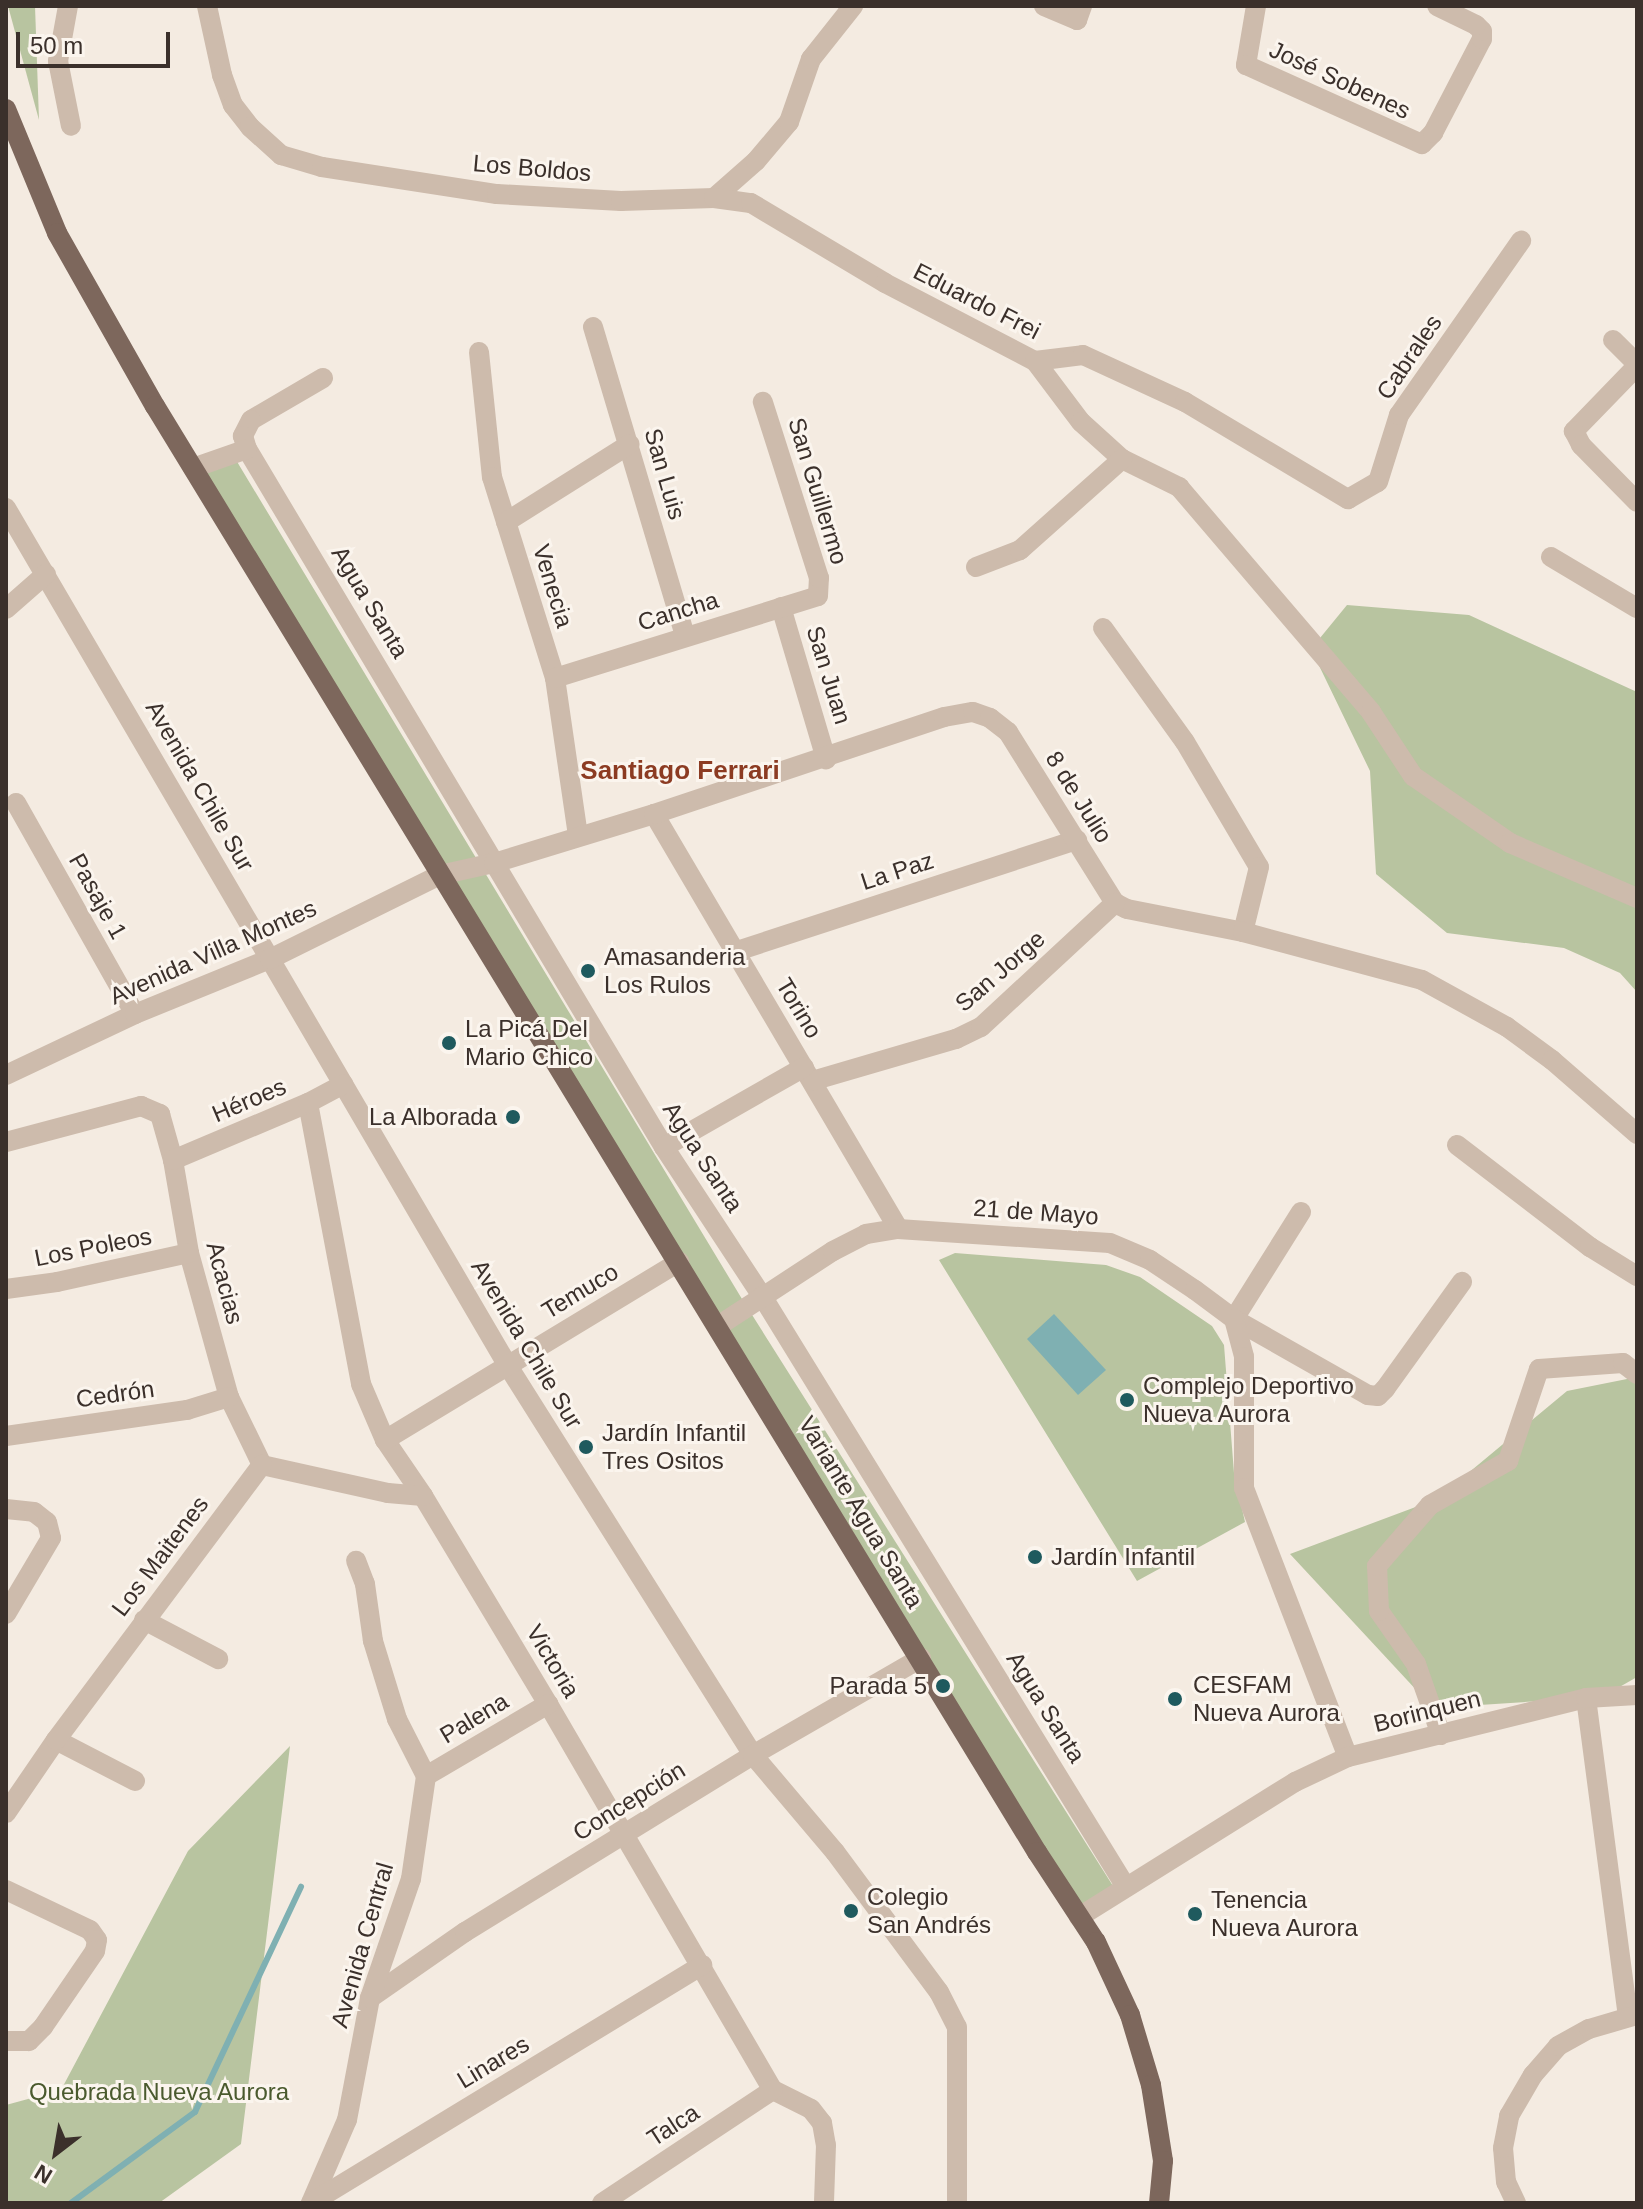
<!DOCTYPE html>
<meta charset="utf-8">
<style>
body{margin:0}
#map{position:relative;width:1643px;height:2209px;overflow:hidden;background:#f4ebe1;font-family:Helvetica,sans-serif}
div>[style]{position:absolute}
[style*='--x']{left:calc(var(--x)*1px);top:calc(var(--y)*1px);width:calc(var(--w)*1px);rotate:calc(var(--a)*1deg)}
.green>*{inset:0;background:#b8c4a0}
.water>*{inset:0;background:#7fb0b2}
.stream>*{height:6px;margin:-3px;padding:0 3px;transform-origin:3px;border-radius:3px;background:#7fb0b2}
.minor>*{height:20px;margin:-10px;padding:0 10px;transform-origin:10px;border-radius:10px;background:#cdbbac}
.major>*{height:20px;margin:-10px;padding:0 10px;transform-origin:10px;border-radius:10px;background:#7d675c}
.dots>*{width:22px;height:22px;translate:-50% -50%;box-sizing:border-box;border:4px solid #fbf5ee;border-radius:50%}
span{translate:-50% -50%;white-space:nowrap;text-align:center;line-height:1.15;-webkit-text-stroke:6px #fbf5ee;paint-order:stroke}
.street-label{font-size:24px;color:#3b302b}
.poi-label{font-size:24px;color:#3b302b}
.left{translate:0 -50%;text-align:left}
.right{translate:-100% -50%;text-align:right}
.park-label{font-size:24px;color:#4a5a2e}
.neighbourhood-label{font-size:26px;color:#8c3b22;font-weight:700}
.frame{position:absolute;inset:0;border:8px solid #3b302b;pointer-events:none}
.north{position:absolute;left:16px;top:2113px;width:80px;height:80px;-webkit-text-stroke:6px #fbf5ee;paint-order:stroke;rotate:211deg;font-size:22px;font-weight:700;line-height:32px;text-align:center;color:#3b302b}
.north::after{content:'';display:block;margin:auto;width:28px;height:36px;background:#3b302b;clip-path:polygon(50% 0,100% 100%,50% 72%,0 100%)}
.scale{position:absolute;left:16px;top:32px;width:154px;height:36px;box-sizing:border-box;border:4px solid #3b302b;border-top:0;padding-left:10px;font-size:24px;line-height:28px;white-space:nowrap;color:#3b302b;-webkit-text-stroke:6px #fbf5ee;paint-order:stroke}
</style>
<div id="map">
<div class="green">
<div style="clip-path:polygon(8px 6px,35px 6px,39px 120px)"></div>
<div style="clip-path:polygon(233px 455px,742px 1299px,1113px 1886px,1080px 1907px,188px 463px)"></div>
<div style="clip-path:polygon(1347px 605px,1469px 615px,1637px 692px,1637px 992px,1620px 973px,1564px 948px,1447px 933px,1376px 874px,1370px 771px,1311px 649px)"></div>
<div style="clip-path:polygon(955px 1253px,1106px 1265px,1140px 1277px,1212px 1326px,1224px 1345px,1234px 1473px,1245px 1522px,1137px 1581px,939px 1260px)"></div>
<div style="clip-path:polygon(1637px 1377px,1637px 1677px,1602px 1697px,1433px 1708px,1290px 1554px,1437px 1499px,1567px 1391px)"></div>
<div style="clip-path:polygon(290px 1746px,241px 2144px,159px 2203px,6px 2203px,6px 2105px,61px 2090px,188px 1851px)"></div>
</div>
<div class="water">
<div style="clip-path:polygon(1054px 1314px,1106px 1370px,1078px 1395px,1027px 1339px)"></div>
</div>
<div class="stream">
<div style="--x:71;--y:2203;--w:154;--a:-36.3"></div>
<div style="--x:195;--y:2112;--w:249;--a:-64.8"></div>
</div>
<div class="minor">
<div style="--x:68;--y:6;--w:56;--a:100.3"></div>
<div style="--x:58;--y:61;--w:66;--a:78.7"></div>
<div style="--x:207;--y:6;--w:71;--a:77.7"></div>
<div style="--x:222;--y:75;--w:32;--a:70"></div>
<div style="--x:233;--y:105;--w:28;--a:52"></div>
<div style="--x:250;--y:127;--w:42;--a:42.1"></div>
<div style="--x:281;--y:155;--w:43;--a:16.3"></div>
<div style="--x:322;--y:167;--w:177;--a:8.8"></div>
<div style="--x:497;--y:194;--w:124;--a:3.2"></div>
<div style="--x:621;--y:201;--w:93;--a:-1.8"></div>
<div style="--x:714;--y:198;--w:56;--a:-41.4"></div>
<div style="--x:756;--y:161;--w:51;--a:-49.8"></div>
<div style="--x:789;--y:122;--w:67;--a:-70.8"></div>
<div style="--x:811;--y:59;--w:68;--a:-51.6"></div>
<div style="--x:1044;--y:6;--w:36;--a:23"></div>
<div style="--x:1077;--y:20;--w:15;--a:-70"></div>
<div style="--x:1256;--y:6;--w:60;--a:99.6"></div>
<div style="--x:1246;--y:65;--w:193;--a:24.2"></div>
<div style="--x:1422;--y:144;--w:16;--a:-45"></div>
<div style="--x:1433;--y:133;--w:106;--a:-62.5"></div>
<div style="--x:1482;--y:39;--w:8;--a:-90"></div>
<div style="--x:1482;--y:31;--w:8;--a:-135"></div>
<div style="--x:1476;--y:25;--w:43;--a:-154"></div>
<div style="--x:714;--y:198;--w:37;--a:8"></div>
<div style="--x:751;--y:203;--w:156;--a:30.8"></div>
<div style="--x:885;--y:283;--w:169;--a:27.5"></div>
<div style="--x:1035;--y:361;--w:48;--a:-7.1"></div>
<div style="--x:1083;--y:355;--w:112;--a:24.7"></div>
<div style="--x:1185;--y:402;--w:190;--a:30.8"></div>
<div style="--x:1348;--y:499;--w:34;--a:-30"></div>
<div style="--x:1378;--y:482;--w:70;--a:-72.6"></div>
<div style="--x:1399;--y:415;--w:213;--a:-55"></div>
<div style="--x:593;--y:327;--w:321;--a:73.4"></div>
<div style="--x:1613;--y:340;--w:34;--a:45"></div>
<div style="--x:479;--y:352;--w:126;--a:84.1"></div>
<div style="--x:492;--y:477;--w:211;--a:72.6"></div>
<div style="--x:555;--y:678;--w:160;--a:81.7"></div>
<div style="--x:1035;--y:361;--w:76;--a:53"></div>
<div style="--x:1081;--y:422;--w:55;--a:42.1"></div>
<div style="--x:1122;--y:459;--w:64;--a:26.2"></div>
<div style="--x:1179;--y:487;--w:296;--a:49.5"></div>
<div style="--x:1371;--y:712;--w:77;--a:56.7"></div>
<div style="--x:1413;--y:776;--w:118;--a:34.6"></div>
<div style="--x:1510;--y:843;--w:138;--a:23.4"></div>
<div style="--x:1637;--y:366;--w:91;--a:134.1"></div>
<div style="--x:1574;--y:431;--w:16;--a:63"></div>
<div style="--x:1581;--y:445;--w:80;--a:45.5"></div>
<div style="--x:323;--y:378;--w:83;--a:149.7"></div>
<div style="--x:251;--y:420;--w:18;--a:117"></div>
<div style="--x:243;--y:436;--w:14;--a:73"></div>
<div style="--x:247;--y:449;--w:813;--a:59.15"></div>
<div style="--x:664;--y:1147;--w:178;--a:56.7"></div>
<div style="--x:762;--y:1296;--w:694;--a:58.37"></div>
<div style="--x:193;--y:468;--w:57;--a:-19.4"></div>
<div style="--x:6;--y:508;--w:994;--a:59.67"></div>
<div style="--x:508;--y:1366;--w:460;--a:57.8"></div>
<div style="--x:753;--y:1755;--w:127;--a:49.8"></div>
<div style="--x:835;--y:1852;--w:174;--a:53.4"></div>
<div style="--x:939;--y:1992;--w:39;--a:63"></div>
<div style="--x:957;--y:2027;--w:176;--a:90"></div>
<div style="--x:506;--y:522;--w:146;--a:-32.2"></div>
<div style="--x:1551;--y:557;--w:100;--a:30.7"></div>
<div style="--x:976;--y:567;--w:47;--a:-21.1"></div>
<div style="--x:1020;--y:550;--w:137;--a:-41.7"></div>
<div style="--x:781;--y:607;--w:159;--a:73.5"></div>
<div style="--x:6;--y:609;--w:53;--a:-41.2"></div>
<div style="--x:1103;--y:628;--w:140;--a:54.3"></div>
<div style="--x:1185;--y:742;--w:145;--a:59.4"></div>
<div style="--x:1259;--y:867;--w:67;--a:103.8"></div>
<div style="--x:555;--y:678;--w:275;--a:-17.3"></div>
<div style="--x:818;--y:596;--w:18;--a:-87"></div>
<div style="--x:819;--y:578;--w:185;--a:-107.7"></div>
<div style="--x:16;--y:803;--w:242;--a:60.6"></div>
<div style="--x:654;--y:814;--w:481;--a:59.5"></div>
<div style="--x:734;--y:952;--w:361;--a:-18.1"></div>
<div style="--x:6;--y:1075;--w:143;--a:-25.3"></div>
<div style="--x:135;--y:1014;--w:146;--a:-22.2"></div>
<div style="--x:270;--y:959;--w:190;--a:-26.3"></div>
<div style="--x:440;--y:875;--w:55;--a:-12.5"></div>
<div style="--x:494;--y:863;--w:167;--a:-17"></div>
<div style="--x:654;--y:814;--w:306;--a:-18.5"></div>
<div style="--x:944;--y:717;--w:29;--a:-10"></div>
<div style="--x:973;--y:712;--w:18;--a:19"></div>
<div style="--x:990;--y:718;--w:23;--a:38"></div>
<div style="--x:1008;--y:732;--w:202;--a:58"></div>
<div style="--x:1115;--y:903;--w:13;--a:27"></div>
<div style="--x:1127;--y:909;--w:118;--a:11.2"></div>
<div style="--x:1243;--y:932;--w:185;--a:15"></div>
<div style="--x:1422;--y:980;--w:97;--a:28.9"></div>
<div style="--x:1507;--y:1027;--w:56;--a:36.3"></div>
<div style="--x:1552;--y:1060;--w:113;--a:41"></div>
<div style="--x:812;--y:1081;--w:150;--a:-16.3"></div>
<div style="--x:956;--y:1039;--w:28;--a:-26"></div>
<div style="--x:981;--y:1027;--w:183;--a:-42.8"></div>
<div style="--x:308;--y:1103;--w:286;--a:79.3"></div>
<div style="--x:361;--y:1384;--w:61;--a:66.8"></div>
<div style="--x:385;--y:1440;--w:68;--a:55.8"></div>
<div style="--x:423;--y:1496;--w:243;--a:59"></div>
<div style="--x:548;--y:1704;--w:447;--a:59.8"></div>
<div style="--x:773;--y:2090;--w:42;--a:26.6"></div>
<div style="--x:811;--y:2109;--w:18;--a:52"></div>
<div style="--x:822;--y:2123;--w:22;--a:80"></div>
<div style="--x:826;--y:2145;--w:58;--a:92"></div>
<div style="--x:6;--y:1142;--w:140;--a:-14.9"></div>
<div style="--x:141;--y:1106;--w:21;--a:23"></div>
<div style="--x:160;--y:1114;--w:48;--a:74.2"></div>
<div style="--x:173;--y:1160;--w:94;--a:80.2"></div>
<div style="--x:189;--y:1253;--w:149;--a:74.5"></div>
<div style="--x:229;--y:1397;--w:76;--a:64.1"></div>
<div style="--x:1457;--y:1145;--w:168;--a:37.5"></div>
<div style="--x:1590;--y:1247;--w:55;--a:31.7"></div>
<div style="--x:664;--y:1147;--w:161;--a:-29.7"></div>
<div style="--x:173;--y:1160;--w:147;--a:-22.9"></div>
<div style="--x:308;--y:1103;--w:40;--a:-28"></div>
<div style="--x:1301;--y:1212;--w:126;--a:122.1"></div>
<div style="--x:1234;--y:1319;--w:154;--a:29.6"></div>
<div style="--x:1368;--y:1395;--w:10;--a:6"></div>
<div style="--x:1378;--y:1396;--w:10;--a:-45"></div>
<div style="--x:1385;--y:1389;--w:132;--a:-54.3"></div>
<div style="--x:6;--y:1289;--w:51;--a:-7.8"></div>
<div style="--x:57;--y:1282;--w:135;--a:-12.4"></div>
<div style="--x:718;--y:1326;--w:137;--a:-33.1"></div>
<div style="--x:833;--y:1251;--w:37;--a:-27"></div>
<div style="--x:866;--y:1234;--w:32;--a:-9"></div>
<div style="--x:898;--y:1229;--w:212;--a:3.8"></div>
<div style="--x:1110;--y:1243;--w:43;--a:23"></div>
<div style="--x:1150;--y:1260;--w:54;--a:33.7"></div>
<div style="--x:1195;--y:1290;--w:49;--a:36.6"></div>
<div style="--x:1234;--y:1319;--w:39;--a:75"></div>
<div style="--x:1244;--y:1357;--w:131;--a:90"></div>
<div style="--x:1244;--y:1488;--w:288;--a:68.9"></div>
<div style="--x:6;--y:1436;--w:183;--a:-8.2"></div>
<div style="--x:187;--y:1410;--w:44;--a:-17.2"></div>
<div style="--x:385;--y:1440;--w:344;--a:-31.2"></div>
<div style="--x:262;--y:1465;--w:129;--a:12.5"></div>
<div style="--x:388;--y:1493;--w:35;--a:5"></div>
<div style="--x:6;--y:1509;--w:28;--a:6"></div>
<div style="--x:34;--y:1512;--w:16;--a:38"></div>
<div style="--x:47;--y:1522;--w:16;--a:76"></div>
<div style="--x:51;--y:1538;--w:88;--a:120.6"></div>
<div style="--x:144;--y:1620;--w:84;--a:27.8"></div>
<div style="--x:1586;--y:1698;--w:321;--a:82.5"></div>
<div style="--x:1441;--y:1735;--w:75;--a:-109.4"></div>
<div style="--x:1416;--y:1664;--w:65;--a:-124.9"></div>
<div style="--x:1379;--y:1611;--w:45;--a:-92.5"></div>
<div style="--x:1377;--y:1566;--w:81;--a:-49"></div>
<div style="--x:1430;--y:1505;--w:90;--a:-29.4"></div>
<div style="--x:1508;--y:1461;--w:97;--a:-71.4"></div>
<div style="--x:1539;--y:1369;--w:84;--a:-4.1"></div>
<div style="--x:1623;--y:1363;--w:18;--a:38"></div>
<div style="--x:56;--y:1740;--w:89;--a:27.4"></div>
<div style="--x:426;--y:1776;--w:142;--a:-30.5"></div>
<div style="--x:6;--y:1813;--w:88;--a:-55.6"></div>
<div style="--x:56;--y:1740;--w:344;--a:-53.2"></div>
<div style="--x:6;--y:1890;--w:93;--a:25.5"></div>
<div style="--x:90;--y:1930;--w:12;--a:55"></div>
<div style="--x:97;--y:1940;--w:11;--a:100"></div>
<div style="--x:95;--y:1951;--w:92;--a:124.4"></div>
<div style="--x:43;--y:2027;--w:20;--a:135"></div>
<div style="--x:29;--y:2041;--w:23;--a:180"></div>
<div style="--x:1079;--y:1917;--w:255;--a:-32"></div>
<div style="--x:1295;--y:1782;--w:59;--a:-25.3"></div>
<div style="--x:1348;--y:1757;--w:245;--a:-13.9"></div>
<div style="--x:1586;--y:1698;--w:51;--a:-3.4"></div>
<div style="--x:370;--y:1998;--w:116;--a:-34.8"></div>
<div style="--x:465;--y:1932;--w:338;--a:-31.6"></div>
<div style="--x:753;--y:1755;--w:194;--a:-30"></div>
<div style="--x:311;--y:2203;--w:90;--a:-66.6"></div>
<div style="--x:347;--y:2120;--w:124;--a:-79.3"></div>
<div style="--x:370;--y:1998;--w:126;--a:-71"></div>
<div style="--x:411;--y:1879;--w:104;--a:-81.7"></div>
<div style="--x:426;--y:1776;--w:64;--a:-117"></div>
<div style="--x:397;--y:1719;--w:82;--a:-107.1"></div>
<div style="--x:373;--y:1641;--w:58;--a:-98"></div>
<div style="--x:365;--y:1584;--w:25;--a:-111"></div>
<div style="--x:311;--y:2203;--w:458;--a:-31.3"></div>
<div style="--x:602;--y:2203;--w:205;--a:-33.5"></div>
<div style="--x:1516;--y:2203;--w:23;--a:-115"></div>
<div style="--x:1506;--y:2182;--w:34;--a:-95"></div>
<div style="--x:1503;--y:2148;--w:33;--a:-79"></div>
<div style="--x:1509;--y:2116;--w:48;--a:-59.7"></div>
<div style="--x:1533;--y:2075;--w:38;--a:-49"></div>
<div style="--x:1558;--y:2046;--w:35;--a:-29"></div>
<div style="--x:1589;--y:2029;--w:50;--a:-16.3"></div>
</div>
<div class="major">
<div style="--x:6;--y:109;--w:134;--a:67.6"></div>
<div style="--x:57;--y:233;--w:199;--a:60.5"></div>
<div style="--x:155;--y:406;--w:1694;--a:58.62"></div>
<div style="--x:1037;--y:1852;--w:108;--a:56.8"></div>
<div style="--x:1096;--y:1942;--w:81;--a:65"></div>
<div style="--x:1130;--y:2015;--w:73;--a:73.3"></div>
<div style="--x:1151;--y:2085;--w:77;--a:81"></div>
<div style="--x:1163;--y:2161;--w:42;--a:95.4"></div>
</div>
<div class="dots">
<div style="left:588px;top:971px;background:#1f5a5e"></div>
<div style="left:449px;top:1043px;background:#1f5a5e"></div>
<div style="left:513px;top:1117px;background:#1f5a5e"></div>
<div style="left:1127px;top:1400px;background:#1f5a5e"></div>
<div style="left:586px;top:1447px;background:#1f5a5e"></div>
<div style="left:1035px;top:1557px;background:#1f5a5e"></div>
<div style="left:943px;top:1686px;background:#1f5a5e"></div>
<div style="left:1175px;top:1699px;background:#1f5a5e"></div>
<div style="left:851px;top:1911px;background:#1f5a5e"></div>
<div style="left:1195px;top:1914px;background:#1f5a5e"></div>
</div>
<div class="street-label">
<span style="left:1340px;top:80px;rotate:25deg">José Sobenes</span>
<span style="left:532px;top:168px;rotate:5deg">Los Boldos</span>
<span style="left:977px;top:301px;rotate:27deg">Eduardo Frei</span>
<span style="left:1409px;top:357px;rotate:-56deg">Cabrales</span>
<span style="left:665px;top:474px;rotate:74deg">San Luis</span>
<span style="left:818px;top:491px;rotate:73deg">San Guillermo</span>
<span style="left:553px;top:586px;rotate:73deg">Venecia</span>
<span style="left:370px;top:602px;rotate:59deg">Agua Santa</span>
<span style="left:678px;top:611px;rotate:-17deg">Cancha</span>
<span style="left:829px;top:675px;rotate:73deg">San Juan</span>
<span style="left:200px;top:786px;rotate:60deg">Avenida Chile Sur</span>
<span style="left:1079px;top:797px;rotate:58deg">8 de Julio</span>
<span style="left:897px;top:871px;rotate:-18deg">La Paz</span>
<span style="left:98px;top:896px;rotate:61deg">Pasaje 1</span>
<span style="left:213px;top:952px;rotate:-24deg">Avenida Villa Montes</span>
<span style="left:1000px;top:971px;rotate:-41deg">San Jorge</span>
<span style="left:799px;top:1008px;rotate:59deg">Torino</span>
<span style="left:249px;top:1100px;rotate:-23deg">Héroes</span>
<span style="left:703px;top:1157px;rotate:57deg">Agua Santa</span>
<span style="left:1036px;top:1212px;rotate:4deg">21 de Mayo</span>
<span style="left:93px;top:1247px;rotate:-11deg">Los Poleos</span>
<span style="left:225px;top:1283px;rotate:75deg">Acacias</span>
<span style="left:580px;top:1291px;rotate:-31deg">Temuco</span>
<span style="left:527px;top:1344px;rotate:59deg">Avenida Chile Sur</span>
<span style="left:115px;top:1394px;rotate:-8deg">Cedrón</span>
<span style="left:861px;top:1512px;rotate:59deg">Variante Agua Santa</span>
<span style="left:160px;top:1556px;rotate:-53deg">Los Maitenes</span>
<span style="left:553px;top:1661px;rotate:59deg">Victoria</span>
<span style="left:1046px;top:1707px;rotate:58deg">Agua Santa</span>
<span style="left:1427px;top:1711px;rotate:-14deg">Borinquen</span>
<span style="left:474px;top:1718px;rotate:-31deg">Palena</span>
<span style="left:629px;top:1801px;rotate:-32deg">Concepción</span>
<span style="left:362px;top:1945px;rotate:-74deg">Avenida Central</span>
<span style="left:493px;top:2062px;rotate:-31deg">Linares</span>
<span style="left:673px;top:2125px;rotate:-33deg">Talca</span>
</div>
<div class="poi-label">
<span class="left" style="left:604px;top:971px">Amasanderia<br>Los Rulos</span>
<span class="left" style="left:465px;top:1043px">La Picá Del<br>Mario Chico</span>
<span class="right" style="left:497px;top:1117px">La Alborada</span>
<span class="left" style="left:1143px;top:1400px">Complejo Deportivo<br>Nueva Aurora</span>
<span class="left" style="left:602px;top:1447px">Jardín Infantil<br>Tres Ositos</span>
<span class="left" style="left:1051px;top:1557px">Jardín Infantil</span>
<span class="left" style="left:1193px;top:1699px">CESFAM<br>Nueva Aurora</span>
<span class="right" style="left:927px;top:1686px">Parada 5</span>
<span class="left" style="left:867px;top:1911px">Colegio<br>San Andrés</span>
<span class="left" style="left:1211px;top:1914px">Tenencia<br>Nueva Aurora</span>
</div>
<div class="park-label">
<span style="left:159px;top:2092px">Quebrada Nueva Aurora</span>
</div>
<div class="neighbourhood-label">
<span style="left:680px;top:771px">Santiago Ferrari</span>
</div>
<div class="frame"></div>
<div class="north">N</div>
<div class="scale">50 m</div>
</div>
